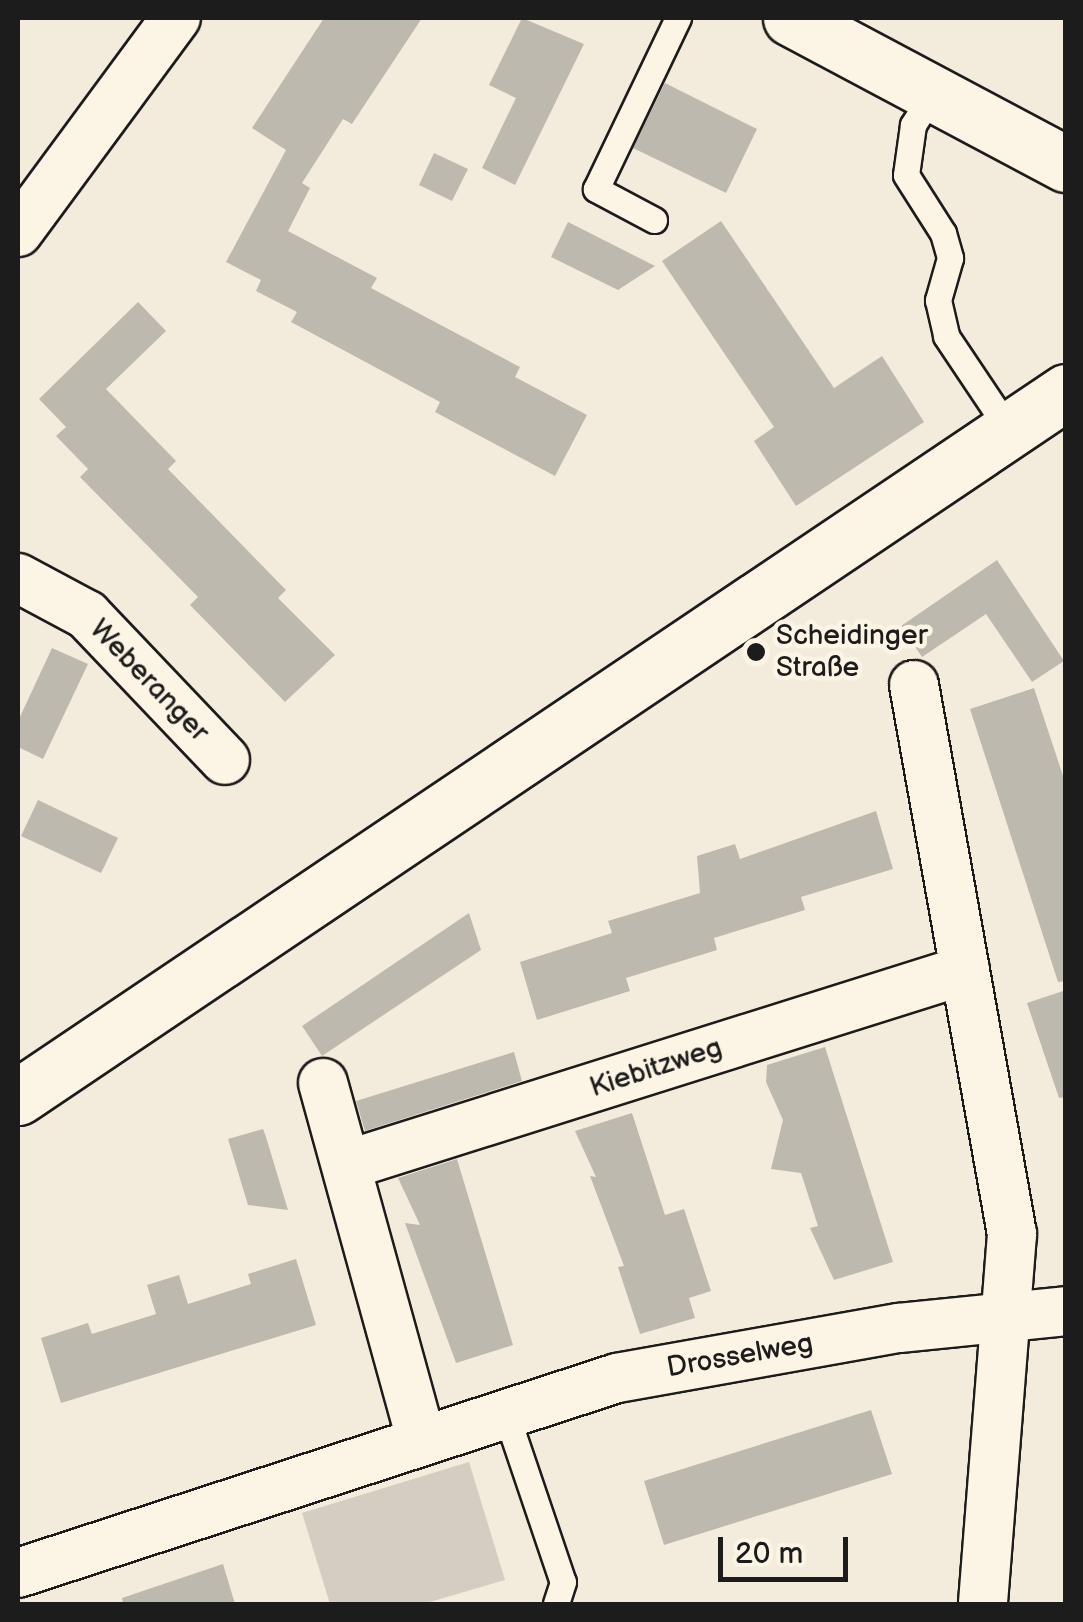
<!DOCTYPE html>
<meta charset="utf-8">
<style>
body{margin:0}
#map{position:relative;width:1083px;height:1622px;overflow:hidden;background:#f3ecdd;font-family:"Balsamiq Sans",sans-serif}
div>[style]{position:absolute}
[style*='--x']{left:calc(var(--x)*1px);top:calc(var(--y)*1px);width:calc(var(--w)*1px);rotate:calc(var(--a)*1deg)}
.green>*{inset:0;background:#d3cec1}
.building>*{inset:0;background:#beb9ae}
.roads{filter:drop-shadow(2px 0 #1c1c1c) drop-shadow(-2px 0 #1c1c1c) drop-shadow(0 2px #1c1c1c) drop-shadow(0 -2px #1c1c1c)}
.service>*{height:25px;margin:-12.5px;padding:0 12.5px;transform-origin:12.5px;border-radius:12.5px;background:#fcf5e5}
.minor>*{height:48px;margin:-24px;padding:0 24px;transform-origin:24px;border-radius:24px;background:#fcf5e5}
.tertiary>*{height:55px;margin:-27.5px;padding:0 27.5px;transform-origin:27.5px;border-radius:27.5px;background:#fcf5e5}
.secondary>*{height:55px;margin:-27.5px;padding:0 27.5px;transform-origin:27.5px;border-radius:27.5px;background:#fcf5e5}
.dots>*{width:28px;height:28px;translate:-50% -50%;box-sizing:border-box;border:5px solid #fcf5e5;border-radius:50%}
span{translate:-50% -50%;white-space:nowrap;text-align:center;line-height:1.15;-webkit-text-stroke:9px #fcf5e5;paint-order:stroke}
.poi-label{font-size:28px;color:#1c1c1c}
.left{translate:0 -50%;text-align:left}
.street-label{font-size:28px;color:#1c1c1c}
.frame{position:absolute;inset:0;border:20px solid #1c1c1c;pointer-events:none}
.scale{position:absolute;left:718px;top:1537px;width:130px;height:45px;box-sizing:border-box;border:5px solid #1c1c1c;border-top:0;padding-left:12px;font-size:30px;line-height:35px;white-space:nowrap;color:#1c1c1c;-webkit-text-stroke:8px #fcf5e5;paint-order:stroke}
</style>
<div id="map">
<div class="green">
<div style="clip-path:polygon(469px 1462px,505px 1580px,423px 1604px,330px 1604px,302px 1513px)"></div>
</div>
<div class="building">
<div style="clip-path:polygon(324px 18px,422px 18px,352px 124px,343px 119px,302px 183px,310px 188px,288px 231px,377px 278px,371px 288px,520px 367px,515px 377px,587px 415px,555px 476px,435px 412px,440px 402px,291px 322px,297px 312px,256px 291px,261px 280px,226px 262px,286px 150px,252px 128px)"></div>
<div style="clip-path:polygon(522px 18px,584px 44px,515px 185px,482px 168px,516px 98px,489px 85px)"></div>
<div style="clip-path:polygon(665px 83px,757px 129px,726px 193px,633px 148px)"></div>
<div style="clip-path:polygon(434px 153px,468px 169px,452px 201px,419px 185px)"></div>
<div style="clip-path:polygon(721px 221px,834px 388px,882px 356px,924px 422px,796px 506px,754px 441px,774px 427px,662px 261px)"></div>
<div style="clip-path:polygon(568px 222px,655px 266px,618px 290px,551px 257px)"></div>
<div style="clip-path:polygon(138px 302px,166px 331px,106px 389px,176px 461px,168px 469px,286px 590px,278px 598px,335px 655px,285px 702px,190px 605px,198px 597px,80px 477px,88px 469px,56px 436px,66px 427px,39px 399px)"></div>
<div style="clip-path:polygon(997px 560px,1064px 661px,1032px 682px,986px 614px,922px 657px,901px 626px)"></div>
<div style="clip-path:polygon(52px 648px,88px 664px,43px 759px,18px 747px,18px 721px)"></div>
<div style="clip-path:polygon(1034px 688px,1066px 785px,1066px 981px,1058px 982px,970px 709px)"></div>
<div style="clip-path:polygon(38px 800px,118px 838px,101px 873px,21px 836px)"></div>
<div style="clip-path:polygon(876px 811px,893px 869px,801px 897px,805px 910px,714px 938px,717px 950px,626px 978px,630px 991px,537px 1020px,520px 962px,612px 933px,608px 921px,700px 893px,697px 856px,735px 844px,740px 859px)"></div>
<div style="clip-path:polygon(469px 913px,481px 950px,322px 1056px,302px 1026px)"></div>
<div style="clip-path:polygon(1066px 990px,1066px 1097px,1059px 1098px,1027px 1003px)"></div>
<div style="clip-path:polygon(825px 1047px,893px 1262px,834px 1280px,810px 1228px,818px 1226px,801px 1173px,771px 1169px,783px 1120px,766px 1082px,767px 1065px)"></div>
<div style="clip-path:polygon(514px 1052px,522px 1081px,365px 1131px,356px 1101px)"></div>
<div style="clip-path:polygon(632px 1113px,665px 1215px,684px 1209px,711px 1291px,689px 1298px,695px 1318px,640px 1334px,618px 1267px,624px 1266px,590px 1176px,596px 1177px,575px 1131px)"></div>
<div style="clip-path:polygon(263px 1129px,266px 1137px,288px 1210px,248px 1205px,228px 1139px)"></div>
<div style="clip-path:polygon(457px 1159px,513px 1345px,456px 1363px,405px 1223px,420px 1225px,398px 1178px)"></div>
<div style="clip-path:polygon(296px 1259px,316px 1325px,61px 1403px,41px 1338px,88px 1323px,92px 1334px,156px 1314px,147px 1285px,179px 1275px,188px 1304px,251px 1284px,248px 1274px)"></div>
<div style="clip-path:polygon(871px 1410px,892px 1474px,664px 1545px,644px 1481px)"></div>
<div style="clip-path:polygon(223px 1564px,235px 1604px,123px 1604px,122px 1598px)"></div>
</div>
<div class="roads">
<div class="service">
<div style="--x:933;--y:93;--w:38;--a:122"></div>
<div style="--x:913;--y:125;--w:50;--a:98"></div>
<div style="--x:906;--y:175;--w:69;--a:57.5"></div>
<div style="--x:943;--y:233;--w:26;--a:74"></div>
<div style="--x:950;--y:258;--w:44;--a:105.9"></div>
<div style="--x:938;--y:300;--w:37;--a:77"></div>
<div style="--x:946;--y:336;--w:113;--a:56.2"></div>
<div style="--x:654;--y:220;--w:66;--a:-151.9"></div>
<div style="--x:596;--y:189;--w:190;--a:-64.4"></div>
<div style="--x:506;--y:1414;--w:177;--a:71.3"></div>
<div style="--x:563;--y:1582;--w:23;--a:108"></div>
</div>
<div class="minor">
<div style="--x:18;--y:232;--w:266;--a:-53.6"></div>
<div style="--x:18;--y:578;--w:78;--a:28.2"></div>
<div style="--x:87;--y:615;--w:200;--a:46.4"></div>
<div style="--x:914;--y:685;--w:558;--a:79.88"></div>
<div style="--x:1012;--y:1234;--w:371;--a:94.5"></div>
<div style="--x:323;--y:1083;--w:368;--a:74.6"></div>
<div style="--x:347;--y:1165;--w:648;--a:-17.51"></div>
<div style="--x:18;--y:1573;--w:630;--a:-18.03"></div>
<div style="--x:617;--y:1378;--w:286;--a:-10.1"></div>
<div style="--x:899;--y:1328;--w:168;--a:-5.8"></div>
</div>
<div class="tertiary">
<div style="--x:791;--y:18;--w:311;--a:28"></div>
</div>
<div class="secondary">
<div style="--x:18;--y:1097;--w:1263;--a:-33.93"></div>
</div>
</div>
<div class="dots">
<div style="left:756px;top:652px;background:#1c1c1c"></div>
</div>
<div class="poi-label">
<span class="left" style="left:776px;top:652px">Scheidinger<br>Straße</span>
</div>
<div class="street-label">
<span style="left:149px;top:681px;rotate:46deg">Weberanger</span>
<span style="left:656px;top:1068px;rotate:-18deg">Kiebitzweg</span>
<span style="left:740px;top:1356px;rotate:-10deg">Drosselweg</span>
</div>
<div class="frame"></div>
<div class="scale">20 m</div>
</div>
